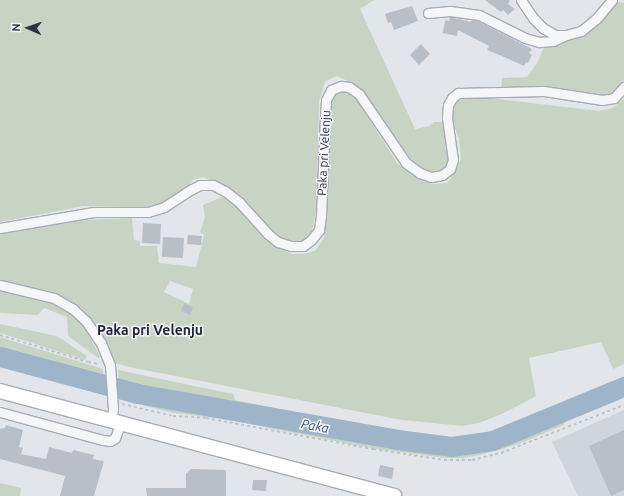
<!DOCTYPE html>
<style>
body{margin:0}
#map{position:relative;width:624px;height:496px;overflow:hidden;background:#e2e6ea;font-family:Ubuntu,sans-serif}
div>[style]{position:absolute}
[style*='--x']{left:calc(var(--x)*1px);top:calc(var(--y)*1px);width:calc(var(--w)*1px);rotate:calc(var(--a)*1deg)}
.built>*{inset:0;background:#d0d5dc}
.green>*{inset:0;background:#c8d4c3}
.river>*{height:20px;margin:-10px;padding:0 10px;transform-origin:10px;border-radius:10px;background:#9eb5c9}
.building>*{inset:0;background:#b9bfc7}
.path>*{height:2px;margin-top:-1px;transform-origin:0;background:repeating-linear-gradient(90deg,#c0c4c9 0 3px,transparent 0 6px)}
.roads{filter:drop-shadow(1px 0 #a7adb4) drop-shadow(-1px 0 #a7adb4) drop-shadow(0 1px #a7adb4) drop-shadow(0 -1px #a7adb4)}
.minor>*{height:9px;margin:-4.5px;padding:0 4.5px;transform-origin:4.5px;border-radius:4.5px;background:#f5f6f8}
.primary>*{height:14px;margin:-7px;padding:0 7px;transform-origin:7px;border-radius:7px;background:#fff}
span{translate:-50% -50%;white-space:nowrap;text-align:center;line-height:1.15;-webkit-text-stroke:3px #f2f4f7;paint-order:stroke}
.street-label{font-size:12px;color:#2a3442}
.water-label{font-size:13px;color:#355575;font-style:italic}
.quarter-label{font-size:14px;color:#1c2533;font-weight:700}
.north{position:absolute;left:8px;top:8px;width:40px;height:40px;-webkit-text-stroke:3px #f2f4f7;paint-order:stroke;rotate:272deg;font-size:11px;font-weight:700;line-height:16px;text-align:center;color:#2a3442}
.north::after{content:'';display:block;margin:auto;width:14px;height:18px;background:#2a3442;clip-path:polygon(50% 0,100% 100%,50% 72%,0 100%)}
</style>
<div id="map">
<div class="built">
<div style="clip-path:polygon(624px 410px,624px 496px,578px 496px,552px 442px)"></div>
</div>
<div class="green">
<div style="clip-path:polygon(0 0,374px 0,360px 9px,415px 129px,429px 126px,434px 122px,443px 122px,449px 143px,448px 162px,443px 169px,433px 172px,420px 170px,401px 148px,362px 91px,348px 81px,336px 76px,325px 82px,319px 101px,317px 208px,312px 231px,303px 241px,293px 243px,284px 240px,273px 233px,252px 210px,228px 188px,203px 177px,193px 180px,184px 191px,154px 208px,83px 206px,0 222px)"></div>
<div style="clip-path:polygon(615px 1px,624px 3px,624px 79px,622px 84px,611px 94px,597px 97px,501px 90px,502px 78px,527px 77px,537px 63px,545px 45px,561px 43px,583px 35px)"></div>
<div style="clip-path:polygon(evenodd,345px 88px,357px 100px,397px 163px,417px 178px,434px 184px,447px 183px,456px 170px,461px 159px,459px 139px,451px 118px,453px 101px,463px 95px,599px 111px,612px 108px,624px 99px,624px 364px,613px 369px,601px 342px,529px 358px,536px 396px,504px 413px,479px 423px,463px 426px,402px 420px,129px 367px,115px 363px,109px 348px,88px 317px,73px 304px,52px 293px,0 281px,0 234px,83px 220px,106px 219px,132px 218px,134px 240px,140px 241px,140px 246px,157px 246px,159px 263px,196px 267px,204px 235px,200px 232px,205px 217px,203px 205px,225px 196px,229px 199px,275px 246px,292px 254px,302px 254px,315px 251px,324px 238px,331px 98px,335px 90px,345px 88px,170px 281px,193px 289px,189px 304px,164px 292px,170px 281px)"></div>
<div style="clip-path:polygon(0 291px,46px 299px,62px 307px,78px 318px,85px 326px,100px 357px,98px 358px,68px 336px,67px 317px,44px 308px,38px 315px,0 313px)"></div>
<div style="clip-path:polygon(0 324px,57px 336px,87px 356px,85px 360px,0 333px)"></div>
<div style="clip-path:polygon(0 337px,103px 369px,104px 379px,61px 365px,0 348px)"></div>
<div style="clip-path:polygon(118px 370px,233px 394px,235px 400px,283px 410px,286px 417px,119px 384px)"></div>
<div style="clip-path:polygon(119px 393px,359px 439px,446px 452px,483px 447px,538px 430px,564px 419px,564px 425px,516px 445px,480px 455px,463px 458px,444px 458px,371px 448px,224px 419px,173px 413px,120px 399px)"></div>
<div style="clip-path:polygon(0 483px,21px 488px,20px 496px,0 496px)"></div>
</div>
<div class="river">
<div style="--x:0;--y:357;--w:143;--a:15"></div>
<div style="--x:138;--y:394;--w:264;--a:10"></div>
<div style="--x:398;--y:440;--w:54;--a:7.4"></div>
<div style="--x:452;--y:447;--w:41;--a:-8.3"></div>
<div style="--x:493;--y:441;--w:142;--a:-22.4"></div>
</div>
<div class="building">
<div style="clip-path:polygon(485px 0,510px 0,508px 4px,515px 9px,508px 15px,503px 10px,501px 12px)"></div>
<div style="clip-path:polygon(412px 6px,418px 21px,394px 30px,391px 22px,388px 23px,385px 14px)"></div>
<div style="clip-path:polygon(450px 17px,471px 22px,472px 20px,477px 21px,532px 49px,529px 53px,532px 55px,528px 63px,526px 62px,524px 66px,502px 56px,487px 50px,489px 46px,458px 30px,457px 36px,443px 33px,445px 20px,449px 21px)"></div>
<div style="clip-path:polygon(421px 44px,430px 54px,419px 65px,410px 55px)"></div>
<div style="clip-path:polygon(143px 223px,161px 224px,160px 244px,142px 243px)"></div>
<div style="clip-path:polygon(188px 235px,202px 236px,201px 245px,187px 244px)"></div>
<div style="clip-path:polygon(163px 237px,184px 238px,183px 258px,162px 257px)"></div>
<div style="clip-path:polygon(184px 303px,193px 307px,190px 315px,181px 311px)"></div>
<div style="clip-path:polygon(6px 425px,23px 430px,19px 447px,23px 448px,21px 454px,46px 459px,49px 447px,72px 453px,73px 450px,94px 455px,93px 459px,104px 461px,94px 496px,60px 496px,65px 476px,0 459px,0 429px,5px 428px)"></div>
<div style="clip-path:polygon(624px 430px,624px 490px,611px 496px,589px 446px)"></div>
<div style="clip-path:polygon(380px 465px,394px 468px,392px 479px,378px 476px)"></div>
<div style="clip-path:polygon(191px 469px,226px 470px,226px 496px,147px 496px,146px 488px,186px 488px,186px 474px)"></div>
<div style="clip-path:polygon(253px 480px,267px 480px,266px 491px,252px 490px)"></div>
</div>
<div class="path">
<div style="--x:0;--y:335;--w:92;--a:17.1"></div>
<div style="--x:88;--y:362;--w:10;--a:11"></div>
<div style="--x:122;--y:404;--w:52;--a:13.2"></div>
<div style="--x:173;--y:416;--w:33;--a:3"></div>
<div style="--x:206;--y:418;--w:170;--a:10.5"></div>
<div style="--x:373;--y:449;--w:72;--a:8.8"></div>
<div style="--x:444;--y:460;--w:28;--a:0"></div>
<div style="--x:472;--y:460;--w:30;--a:-14"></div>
<div style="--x:501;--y:453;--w:132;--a:-21.3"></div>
</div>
<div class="roads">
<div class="minor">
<div style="--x:521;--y:0;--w:22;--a:56"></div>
<div style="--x:533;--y:18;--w:14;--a:45"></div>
<div style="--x:543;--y:28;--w:14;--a:30"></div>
<div style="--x:555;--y:35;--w:11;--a:0"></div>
<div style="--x:566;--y:35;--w:16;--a:-15"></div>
<div style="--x:581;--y:31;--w:19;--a:-39"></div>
<div style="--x:596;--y:19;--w:25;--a:-50"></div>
<div style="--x:428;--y:13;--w:22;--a:-5"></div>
<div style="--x:450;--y:11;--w:29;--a:8"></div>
<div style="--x:479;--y:15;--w:51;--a:26.6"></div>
<div style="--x:525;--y:38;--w:15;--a:16"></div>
<div style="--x:539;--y:42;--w:14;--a:-4"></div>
<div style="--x:553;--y:41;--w:14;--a:-25"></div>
<div style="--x:0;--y:228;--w:95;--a:-9.7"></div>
<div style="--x:94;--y:212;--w:54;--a:0"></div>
<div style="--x:148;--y:212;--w:17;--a:-17"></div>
<div style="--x:164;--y:207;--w:33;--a:-33"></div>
<div style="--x:192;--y:189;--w:9;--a:-27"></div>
<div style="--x:200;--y:185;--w:13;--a:0"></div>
<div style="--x:213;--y:185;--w:13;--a:27"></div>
<div style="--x:225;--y:191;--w:18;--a:38"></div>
<div style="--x:239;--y:202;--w:43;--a:47.8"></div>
<div style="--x:268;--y:234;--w:13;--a:39"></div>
<div style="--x:278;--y:242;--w:14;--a:17"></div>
<div style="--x:291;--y:246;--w:12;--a:0"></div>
<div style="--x:303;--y:246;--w:10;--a:-37"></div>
<div style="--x:311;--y:240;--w:13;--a:-51"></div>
<div style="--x:319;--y:230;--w:14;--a:-82"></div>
<div style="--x:321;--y:216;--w:101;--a:-87.7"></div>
<div style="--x:325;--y:115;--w:15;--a:-86"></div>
<div style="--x:326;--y:100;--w:11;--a:-63"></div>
<div style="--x:331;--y:90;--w:11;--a:-22"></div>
<div style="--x:341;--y:86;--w:8;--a:7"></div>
<div style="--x:349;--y:87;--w:12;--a:35"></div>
<div style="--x:359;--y:94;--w:83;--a:55.7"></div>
<div style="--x:406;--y:163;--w:17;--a:36"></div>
<div style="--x:420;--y:173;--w:12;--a:20"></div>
<div style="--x:431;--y:177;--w:11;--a:-10"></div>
<div style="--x:442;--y:175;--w:10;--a:-37"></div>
<div style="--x:450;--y:169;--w:9;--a:-72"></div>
<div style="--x:453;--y:160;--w:42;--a:-98.1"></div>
<div style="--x:447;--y:118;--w:13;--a:-86"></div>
<div style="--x:448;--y:105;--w:8;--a:-60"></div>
<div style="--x:452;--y:98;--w:8;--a:-40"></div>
<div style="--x:458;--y:93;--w:86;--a:-1.3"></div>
<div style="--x:544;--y:91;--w:59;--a:8.8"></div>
<div style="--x:602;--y:100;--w:12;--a:-9"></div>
<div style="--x:614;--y:98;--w:15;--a:-48"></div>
<div style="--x:0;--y:285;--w:56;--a:13.5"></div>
<div style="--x:54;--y:298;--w:22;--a:30"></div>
<div style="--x:73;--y:309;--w:18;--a:43"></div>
<div style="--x:86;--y:321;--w:27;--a:56"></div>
<div style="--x:101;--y:343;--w:24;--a:68"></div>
<div style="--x:110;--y:365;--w:44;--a:86.1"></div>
<div style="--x:113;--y:409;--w:12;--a:99"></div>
<div style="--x:0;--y:412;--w:107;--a:15.2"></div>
<div style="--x:103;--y:440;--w:7;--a:8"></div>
<div style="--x:110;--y:441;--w:6;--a:-31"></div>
<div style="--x:115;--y:438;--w:15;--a:-70"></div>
</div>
<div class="primary">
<div style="--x:0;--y:391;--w:408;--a:14.9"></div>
</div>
</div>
<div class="street-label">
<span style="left:324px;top:153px;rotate:-87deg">Paka pri Velenju</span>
</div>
<div class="water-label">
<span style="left:315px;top:426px;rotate:10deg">Paka</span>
</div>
<div class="quarter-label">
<span style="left:150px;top:330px">Paka pri Velenju</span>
</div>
<div class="north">N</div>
</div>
